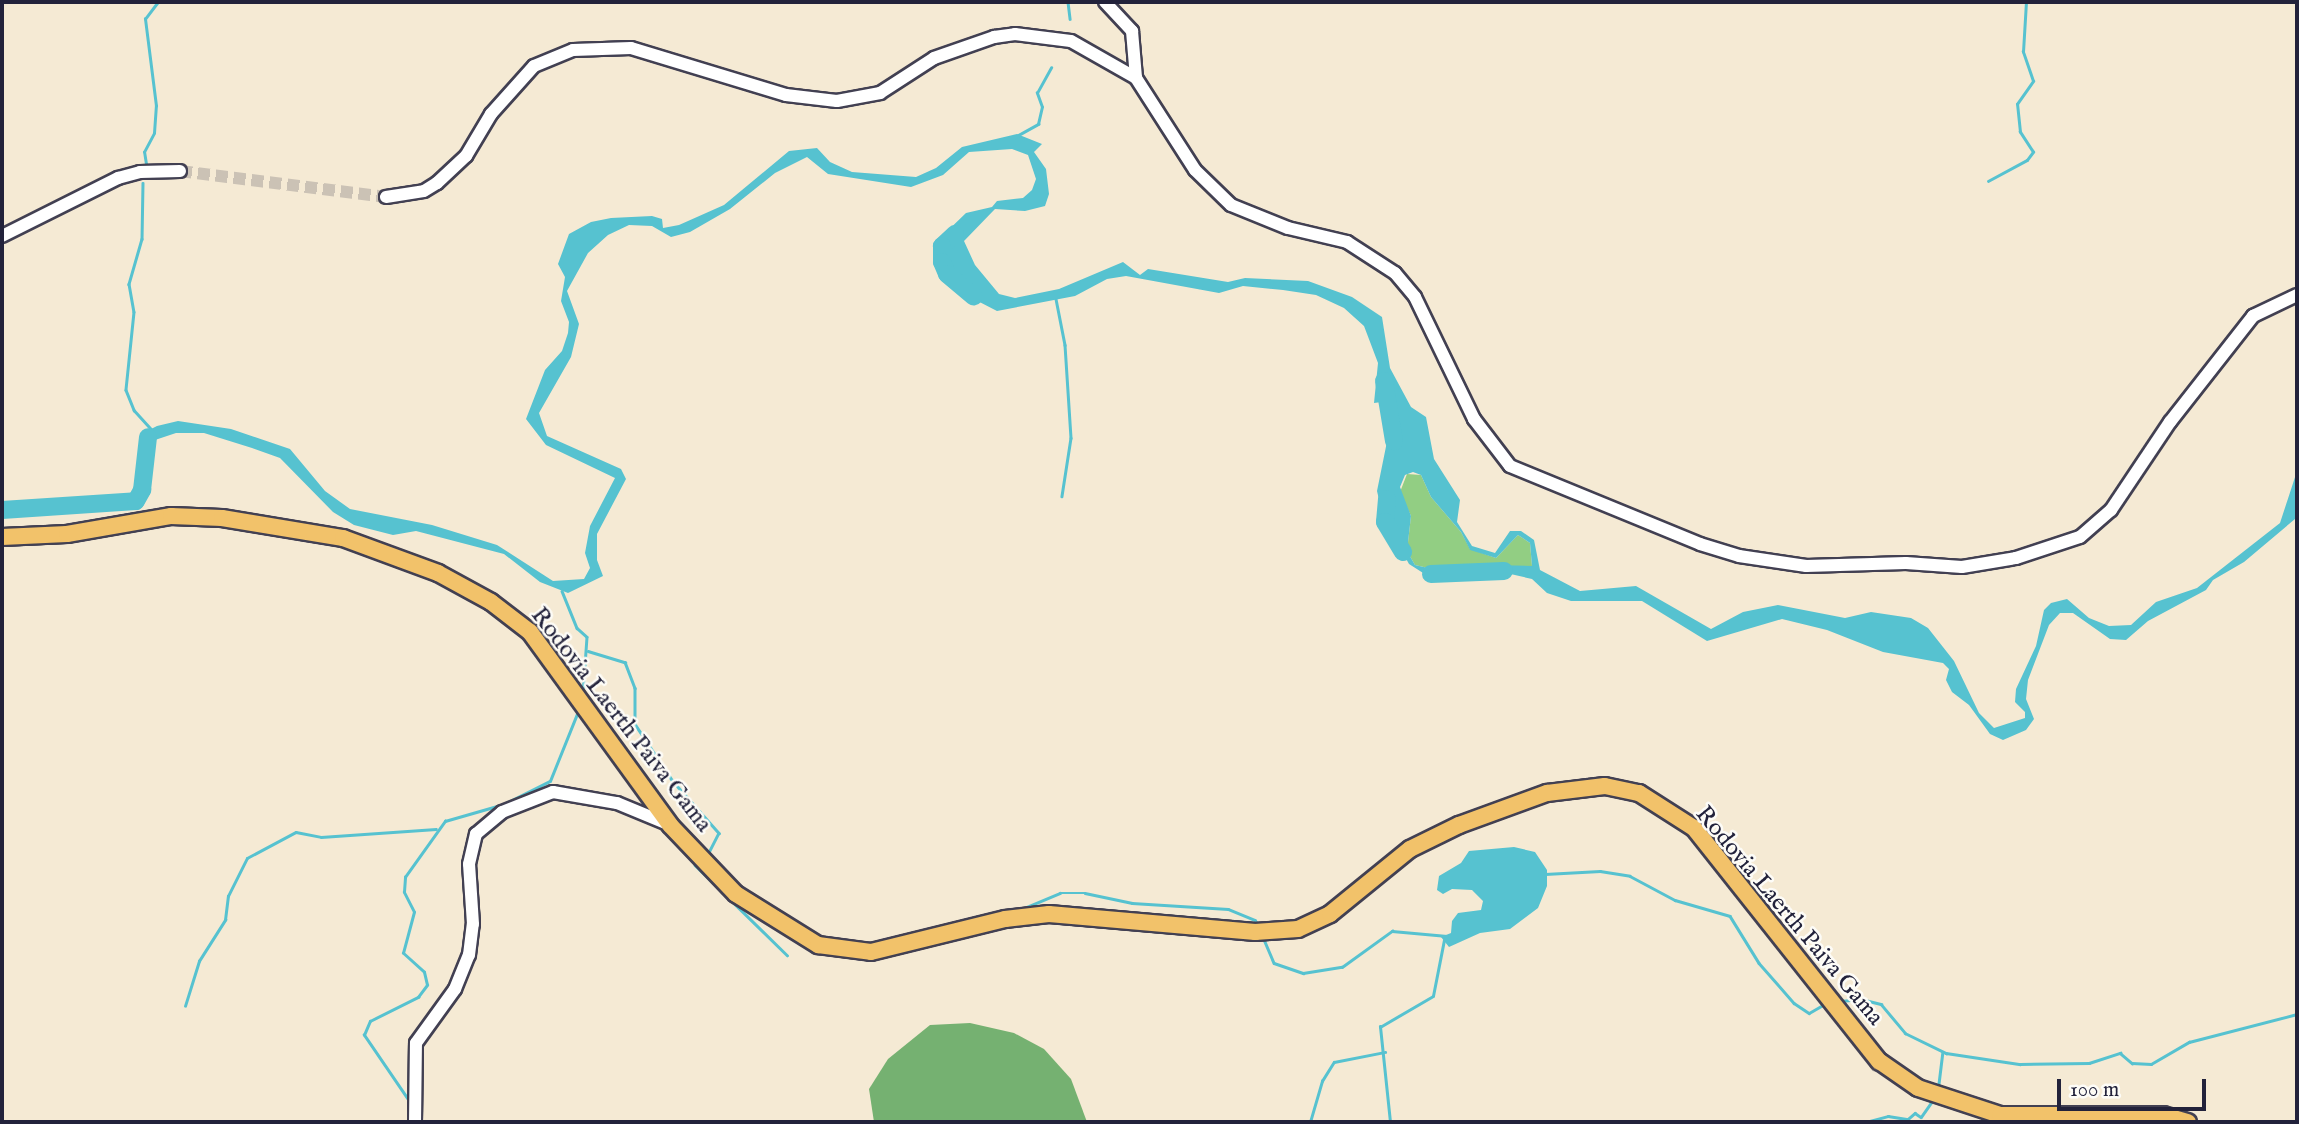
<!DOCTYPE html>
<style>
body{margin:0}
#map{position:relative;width:2299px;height:1124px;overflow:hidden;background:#f5ead4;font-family:"IM FELL English",serif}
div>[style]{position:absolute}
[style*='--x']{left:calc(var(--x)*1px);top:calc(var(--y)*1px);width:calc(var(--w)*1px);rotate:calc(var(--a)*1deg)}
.green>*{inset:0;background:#92ce83}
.forest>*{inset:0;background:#75b171}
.water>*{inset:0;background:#56c2d0}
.stream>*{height:2.5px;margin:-1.25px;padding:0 1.25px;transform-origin:1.25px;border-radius:1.25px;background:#56c2d0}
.river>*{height:18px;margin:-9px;padding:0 9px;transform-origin:9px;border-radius:9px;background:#56c2d0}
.minor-tunnel>*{height:12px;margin-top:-6px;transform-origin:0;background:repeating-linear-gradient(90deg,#cbc2b5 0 12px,transparent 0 18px)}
.roads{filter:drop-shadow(2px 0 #424052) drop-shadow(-2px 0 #424052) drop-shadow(0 2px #424052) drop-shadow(0 -2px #424052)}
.minor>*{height:12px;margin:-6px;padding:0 6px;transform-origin:6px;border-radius:6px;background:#fff}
.major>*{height:16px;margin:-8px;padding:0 8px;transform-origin:8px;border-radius:8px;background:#f2c26a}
span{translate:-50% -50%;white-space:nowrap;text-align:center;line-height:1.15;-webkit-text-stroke:5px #fdfcf7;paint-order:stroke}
.street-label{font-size:24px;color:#22223b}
.frame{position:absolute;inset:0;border:4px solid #22223b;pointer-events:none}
.scale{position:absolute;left:2057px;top:1079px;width:149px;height:32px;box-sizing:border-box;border:4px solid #22223b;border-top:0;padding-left:9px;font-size:21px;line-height:24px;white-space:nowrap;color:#22223b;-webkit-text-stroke:5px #fdfcf7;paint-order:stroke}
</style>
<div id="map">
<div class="green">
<div style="clip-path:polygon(1407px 474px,1421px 475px,1431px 497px,1461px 532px,1470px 549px,1496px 558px,1518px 535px,1530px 543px,1532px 566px,1488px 566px,1474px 573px,1454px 574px,1415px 565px,1407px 551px,1411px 516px,1400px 492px)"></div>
</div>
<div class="forest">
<div style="clip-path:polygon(970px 1023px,1014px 1033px,1044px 1049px,1071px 1079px,1087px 1122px,874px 1122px,869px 1089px,888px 1059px,930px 1025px)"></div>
</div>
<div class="water">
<div style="clip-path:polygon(evenodd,1017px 134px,1042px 144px,1034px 152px,1046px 169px,1049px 194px,1045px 206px,1025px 211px,995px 209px,964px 241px,975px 265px,999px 294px,1015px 298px,1059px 289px,1123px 262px,1140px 275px,1148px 269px,1228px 282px,1245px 278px,1308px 281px,1352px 297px,1382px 317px,1390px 368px,1411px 407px,1426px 417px,1434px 459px,1460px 500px,1457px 522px,1472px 546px,1495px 553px,1510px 531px,1521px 531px,1534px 540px,1540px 570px,1580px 591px,1636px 586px,1711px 629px,1743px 612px,1778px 605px,1845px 618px,1871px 612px,1911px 618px,1928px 628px,1954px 661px,1979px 713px,1994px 728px,2025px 718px,2025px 712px,2015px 702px,2016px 689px,2036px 646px,2044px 610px,2051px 603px,2067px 599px,2089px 618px,2109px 626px,2131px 625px,2156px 602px,2197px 588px,2280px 523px,2297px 471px,2295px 519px,2244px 562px,2213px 580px,2206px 590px,2148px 621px,2126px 640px,2110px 639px,2073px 613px,2060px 613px,2049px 625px,2028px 680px,2026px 699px,2034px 719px,2026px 730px,2003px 740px,1990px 734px,1969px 705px,1952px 692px,1946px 680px,1949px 669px,1943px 663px,1883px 652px,1827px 630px,1782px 619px,1707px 641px,1642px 601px,1571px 601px,1547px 593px,1532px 579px,1506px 573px,1486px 572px,1464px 580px,1431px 578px,1409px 564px,1383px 517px,1377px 491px,1394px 407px,1389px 401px,1374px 403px,1378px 363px,1364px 326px,1344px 308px,1316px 295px,1283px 290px,1243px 286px,1219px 293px,1126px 276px,1107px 279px,1075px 296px,997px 311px,964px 294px,937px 241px,966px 213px,992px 207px,997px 201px,1023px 198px,1032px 190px,1036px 179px,1028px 155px,1012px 149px,969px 152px,943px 175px,911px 187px,828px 174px,807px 157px,775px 173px,730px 209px,690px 232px,671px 237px,652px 226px,629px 225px,608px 235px,588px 253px,567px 291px,579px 324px,571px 357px,539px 413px,547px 436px,621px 469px,626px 479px,597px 534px,597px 560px,603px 576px,568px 593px,540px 582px,504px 554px,416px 531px,393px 535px,354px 525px,333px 512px,280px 458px,252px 448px,204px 433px,176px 433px,152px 441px,148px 461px,139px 456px,145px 432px,157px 426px,178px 421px,231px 429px,290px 449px,325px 491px,350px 509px,432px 525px,497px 545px,553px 581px,584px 579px,590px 568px,585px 553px,590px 526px,615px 478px,546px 445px,526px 419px,545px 370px,562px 351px,568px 333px,569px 322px,561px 301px,565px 277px,558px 264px,569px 234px,591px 222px,611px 218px,652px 216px,662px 219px,663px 228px,679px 225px,724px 205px,789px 151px,817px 148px,830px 162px,852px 172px,916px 177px,936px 168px,962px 147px,1017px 134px,1413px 472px,1421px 475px,1431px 497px,1461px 532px,1470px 550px,1496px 558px,1518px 535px,1530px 543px,1532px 566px,1491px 565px,1454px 574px,1415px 565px,1407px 551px,1411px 516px,1400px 487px,1405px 475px,1413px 472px)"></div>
<div style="clip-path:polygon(1514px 847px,1535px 852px,1547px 870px,1547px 886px,1538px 908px,1510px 929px,1480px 933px,1449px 947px,1441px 937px,1451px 933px,1452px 921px,1458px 913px,1481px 910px,1483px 901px,1472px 890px,1452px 889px,1443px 894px,1437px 890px,1439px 876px,1461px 863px,1469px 851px)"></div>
</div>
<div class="stream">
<div style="--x:1068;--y:2;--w:17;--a:83"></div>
<div style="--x:1013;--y:138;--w:29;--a:-29"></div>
<div style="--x:1038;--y:124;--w:17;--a:-77"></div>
<div style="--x:1042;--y:107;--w:15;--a:-110"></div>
<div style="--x:1037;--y:93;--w:29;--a:-61"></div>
<div style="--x:146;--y:164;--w:12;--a:-99"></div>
<div style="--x:144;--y:152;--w:21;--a:-62"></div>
<div style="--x:154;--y:133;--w:27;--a:-86"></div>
<div style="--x:156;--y:106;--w:88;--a:-97.2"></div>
<div style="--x:145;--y:19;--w:21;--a:-53"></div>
<div style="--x:1988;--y:181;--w:44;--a:-28.3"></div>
<div style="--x:2027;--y:160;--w:10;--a:-53"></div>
<div style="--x:2033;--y:152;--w:24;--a:-123"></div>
<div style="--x:2020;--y:132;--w:28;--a:-96"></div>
<div style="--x:2017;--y:104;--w:28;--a:-55"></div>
<div style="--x:2033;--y:81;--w:31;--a:-109"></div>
<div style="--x:2023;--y:52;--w:50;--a:-86.6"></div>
<div style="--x:143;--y:183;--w:56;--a:91"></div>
<div style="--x:142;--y:239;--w:47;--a:106.1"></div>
<div style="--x:129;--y:284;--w:28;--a:80"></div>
<div style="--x:134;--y:312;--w:78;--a:95.9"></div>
<div style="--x:126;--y:390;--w:22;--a:68"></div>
<div style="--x:134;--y:410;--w:27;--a:48"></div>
<div style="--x:1056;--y:299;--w:47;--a:78.9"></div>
<div style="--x:1065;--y:345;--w:93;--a:86.3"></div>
<div style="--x:1071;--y:438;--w:59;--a:98.8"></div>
<div style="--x:562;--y:591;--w:40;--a:68"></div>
<div style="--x:577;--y:628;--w:13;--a:42"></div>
<div style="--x:587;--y:637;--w:57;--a:94"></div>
<div style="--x:588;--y:651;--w:39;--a:17"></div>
<div style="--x:625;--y:662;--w:28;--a:69"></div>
<div style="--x:635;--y:688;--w:36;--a:90"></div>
<div style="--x:635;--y:724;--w:67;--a:56.5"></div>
<div style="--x:672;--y:780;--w:71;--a:48.4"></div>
<div style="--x:719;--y:833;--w:22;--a:117"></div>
<div style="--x:695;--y:865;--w:129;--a:44.4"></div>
<div style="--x:1545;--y:874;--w:55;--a:-3.1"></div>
<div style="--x:1600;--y:871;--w:30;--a:9"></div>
<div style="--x:1630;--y:876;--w:51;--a:28.1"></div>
<div style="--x:1675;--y:900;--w:57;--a:16.2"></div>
<div style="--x:1730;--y:916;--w:55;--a:58.3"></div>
<div style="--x:1759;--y:963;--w:53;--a:48.8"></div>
<div style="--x:1794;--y:1003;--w:18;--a:34"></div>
<div style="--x:1809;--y:1013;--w:20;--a:-30"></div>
<div style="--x:1022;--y:909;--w:41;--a:-22.8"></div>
<div style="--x:1060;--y:893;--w:25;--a:0"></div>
<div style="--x:1085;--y:893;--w:48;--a:12"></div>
<div style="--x:1132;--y:903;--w:96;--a:3.6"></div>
<div style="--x:1228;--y:909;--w:29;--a:22"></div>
<div style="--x:1255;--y:920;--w:9;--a:54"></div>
<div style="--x:1263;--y:937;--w:28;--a:67"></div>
<div style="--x:1274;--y:963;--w:31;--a:19"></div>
<div style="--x:1303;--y:973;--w:39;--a:-9"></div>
<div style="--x:1342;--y:967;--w:62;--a:-35.8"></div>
<div style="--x:1392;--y:931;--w:55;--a:5.2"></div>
<div style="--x:1840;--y:1001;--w:21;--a:-5"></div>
<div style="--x:1861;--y:999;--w:21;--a:14"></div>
<div style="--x:1881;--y:1004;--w:38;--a:50"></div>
<div style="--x:1905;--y:1033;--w:46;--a:26"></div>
<div style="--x:1946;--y:1053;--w:75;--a:8.5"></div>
<div style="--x:2020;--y:1064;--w:69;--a:-0.8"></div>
<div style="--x:2089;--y:1063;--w:33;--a:-18"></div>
<div style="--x:2120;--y:1053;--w:16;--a:40"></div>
<div style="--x:2132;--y:1063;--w:19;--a:3"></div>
<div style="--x:2151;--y:1064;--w:44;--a:-30.1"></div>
<div style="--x:2189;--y:1042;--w:112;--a:-14.5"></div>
<div style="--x:185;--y:1006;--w:47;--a:-72.7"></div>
<div style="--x:199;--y:961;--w:49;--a:-57.6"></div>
<div style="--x:225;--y:920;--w:24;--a:-83"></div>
<div style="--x:228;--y:896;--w:42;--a:-63.4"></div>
<div style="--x:247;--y:858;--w:55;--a:-28"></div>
<div style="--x:296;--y:832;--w:25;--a:11"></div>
<div style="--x:321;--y:837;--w:115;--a:-4"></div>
<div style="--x:1938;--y:1088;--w:35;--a:-83"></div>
<div style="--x:409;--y:1101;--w:80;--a:-124.3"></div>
<div style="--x:364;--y:1035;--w:15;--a:-67"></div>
<div style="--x:370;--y:1021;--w:54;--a:-26.6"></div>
<div style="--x:418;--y:997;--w:15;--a:-53"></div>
<div style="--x:427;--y:985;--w:13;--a:-103"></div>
<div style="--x:424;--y:972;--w:28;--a:-138"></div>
<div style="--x:403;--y:953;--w:42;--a:-75"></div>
<div style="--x:414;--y:912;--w:22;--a:-117"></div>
<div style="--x:404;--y:892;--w:15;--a:-86"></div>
<div style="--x:405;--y:877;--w:69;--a:-54.5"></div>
<div style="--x:445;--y:821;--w:61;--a:-16.1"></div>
<div style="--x:504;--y:804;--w:51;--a:-26.6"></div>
<div style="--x:550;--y:781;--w:72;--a:-68.1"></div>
<div style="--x:1310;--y:1122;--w:43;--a:-73.7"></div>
<div style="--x:1322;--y:1081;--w:22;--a:-58"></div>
<div style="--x:1334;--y:1062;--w:52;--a:-11.1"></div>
<div style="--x:1390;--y:1122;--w:96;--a:-96"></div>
<div style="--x:1380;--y:1027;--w:61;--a:-30.3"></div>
<div style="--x:1433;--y:996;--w:57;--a:-78.9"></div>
<div style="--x:1866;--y:1122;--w:23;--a:-15"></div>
<div style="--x:1888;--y:1116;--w:20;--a:9"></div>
<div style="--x:1908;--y:1119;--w:9;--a:-41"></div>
<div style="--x:1915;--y:1113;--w:7;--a:34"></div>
<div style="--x:1921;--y:1117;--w:19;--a:-55"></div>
</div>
<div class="river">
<div style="--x:955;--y:234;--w:18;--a:137"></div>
<div style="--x:942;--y:246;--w:16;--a:90"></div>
<div style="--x:942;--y:262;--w:13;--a:67"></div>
<div style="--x:947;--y:274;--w:35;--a:40"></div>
<div style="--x:1384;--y:381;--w:61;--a:80.5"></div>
<div style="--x:1387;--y:499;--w:23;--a:95"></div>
<div style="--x:1385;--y:522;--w:35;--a:59"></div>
<div style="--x:2;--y:510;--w:134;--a:-3.8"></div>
<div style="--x:136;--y:501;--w:13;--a:-61"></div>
<div style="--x:142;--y:490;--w:53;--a:-83.5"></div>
<div style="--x:1431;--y:574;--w:73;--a:-2.4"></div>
</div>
<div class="minor-tunnel">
<div style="--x:180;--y:171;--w:208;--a:7.2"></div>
</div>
<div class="roads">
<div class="minor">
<div style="--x:1105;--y:2;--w:40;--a:47"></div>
<div style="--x:1132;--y:31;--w:47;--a:85.1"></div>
<div style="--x:386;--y:197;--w:38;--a:-9"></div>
<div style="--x:424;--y:191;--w:15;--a:-32"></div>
<div style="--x:437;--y:183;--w:40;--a:-43"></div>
<div style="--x:466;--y:156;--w:49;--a:-59.2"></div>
<div style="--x:491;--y:114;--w:64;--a:-48.1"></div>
<div style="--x:534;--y:66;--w:42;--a:-22.3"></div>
<div style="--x:573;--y:50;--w:58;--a:-2"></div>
<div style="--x:631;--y:48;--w:162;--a:16.9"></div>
<div style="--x:786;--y:95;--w:51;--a:6.7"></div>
<div style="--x:837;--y:101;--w:44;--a:-10.5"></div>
<div style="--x:880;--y:93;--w:64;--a:-32.9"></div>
<div style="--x:934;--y:58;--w:64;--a:-19.3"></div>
<div style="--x:994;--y:37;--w:21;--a:-8"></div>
<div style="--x:1015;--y:34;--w:56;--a:7.1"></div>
<div style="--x:1071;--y:41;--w:75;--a:29.6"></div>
<div style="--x:1136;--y:78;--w:109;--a:57.3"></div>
<div style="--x:1195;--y:170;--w:50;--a:44.2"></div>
<div style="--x:1231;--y:205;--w:61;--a:22"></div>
<div style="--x:1288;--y:228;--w:61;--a:13.3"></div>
<div style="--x:1347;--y:242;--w:57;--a:32.9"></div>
<div style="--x:1395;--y:273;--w:31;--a:50"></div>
<div style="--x:1415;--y:297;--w:136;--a:64.2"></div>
<div style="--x:1474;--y:419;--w:59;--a:52.5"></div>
<div style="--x:1510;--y:466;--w:205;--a:22.3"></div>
<div style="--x:1700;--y:544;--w:41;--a:17.1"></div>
<div style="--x:1739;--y:556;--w:68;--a:8.5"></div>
<div style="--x:1806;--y:566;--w:100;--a:-1.7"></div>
<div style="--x:1906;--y:563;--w:56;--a:4.1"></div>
<div style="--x:1962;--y:567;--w:55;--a:-9.5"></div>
<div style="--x:2016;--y:558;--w:67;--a:-18.2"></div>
<div style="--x:2080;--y:537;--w:41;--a:-41.1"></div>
<div style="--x:2111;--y:510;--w:106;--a:-56.2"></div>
<div style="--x:2170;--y:422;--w:135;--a:-51.9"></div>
<div style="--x:2253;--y:316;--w:49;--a:-25.5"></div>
<div style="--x:2;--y:236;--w:130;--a:-26.6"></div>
<div style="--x:118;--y:178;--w:23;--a:-15"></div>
<div style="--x:140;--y:172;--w:40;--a:-1.4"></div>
<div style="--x:415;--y:1122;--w:79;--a:-89.3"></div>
<div style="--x:416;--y:1043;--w:67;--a:-54.2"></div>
<div style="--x:455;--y:989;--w:37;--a:-68"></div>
<div style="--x:469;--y:955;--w:31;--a:-83"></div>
<div style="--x:473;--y:924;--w:60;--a:-93.8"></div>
<div style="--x:469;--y:864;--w:31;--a:-77"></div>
<div style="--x:476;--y:834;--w:34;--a:-40"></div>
<div style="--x:502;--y:812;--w:55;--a:-21.4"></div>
<div style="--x:553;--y:792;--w:65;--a:9.8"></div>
<div style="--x:617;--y:803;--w:57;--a:22.5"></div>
</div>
<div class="major">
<div style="--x:2;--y:537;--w:65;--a:-2.6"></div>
<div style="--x:67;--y:534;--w:106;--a:-9.8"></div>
<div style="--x:171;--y:516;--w:51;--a:2.2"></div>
<div style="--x:222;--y:518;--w:123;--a:9.4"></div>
<div style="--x:343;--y:538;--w:101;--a:20.2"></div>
<div style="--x:438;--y:573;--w:60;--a:28.7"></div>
<div style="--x:491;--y:602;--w:49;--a:37.6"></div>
<div style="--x:530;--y:632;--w:238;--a:54"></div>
<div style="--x:670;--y:825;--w:95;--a:46.3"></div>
<div style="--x:736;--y:894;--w:97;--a:31.9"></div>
<div style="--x:818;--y:945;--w:53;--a:7.5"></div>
<div style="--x:871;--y:952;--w:138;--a:-13.8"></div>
<div style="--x:1005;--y:919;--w:44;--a:-6.5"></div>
<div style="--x:1049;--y:914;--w:207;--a:5"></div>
<div style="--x:1255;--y:932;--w:43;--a:-4"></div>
<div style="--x:1298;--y:929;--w:35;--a:-25"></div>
<div style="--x:1330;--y:914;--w:103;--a:-39.1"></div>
<div style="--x:1410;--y:849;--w:55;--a:-26.1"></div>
<div style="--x:1459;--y:825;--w:94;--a:-20"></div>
<div style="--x:1547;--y:793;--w:58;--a:-6.9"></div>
<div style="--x:1605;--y:786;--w:35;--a:12"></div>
<div style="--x:1639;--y:793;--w:65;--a:32.5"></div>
<div style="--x:1694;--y:828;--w:298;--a:51.6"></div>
<div style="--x:1879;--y:1061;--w:47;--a:34.7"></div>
<div style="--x:1918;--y:1088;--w:86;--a:18.2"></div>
<div style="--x:2000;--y:1115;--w:163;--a:0"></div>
<div style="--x:2163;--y:1115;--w:26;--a:16"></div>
</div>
</div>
<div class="street-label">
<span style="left:621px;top:720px;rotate:52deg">Rodovia Laerth Paiva Gama</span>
<span style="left:1789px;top:916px;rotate:50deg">Rodovia Laerth Paiva Gama</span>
</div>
<div class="frame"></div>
<div class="scale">100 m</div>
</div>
